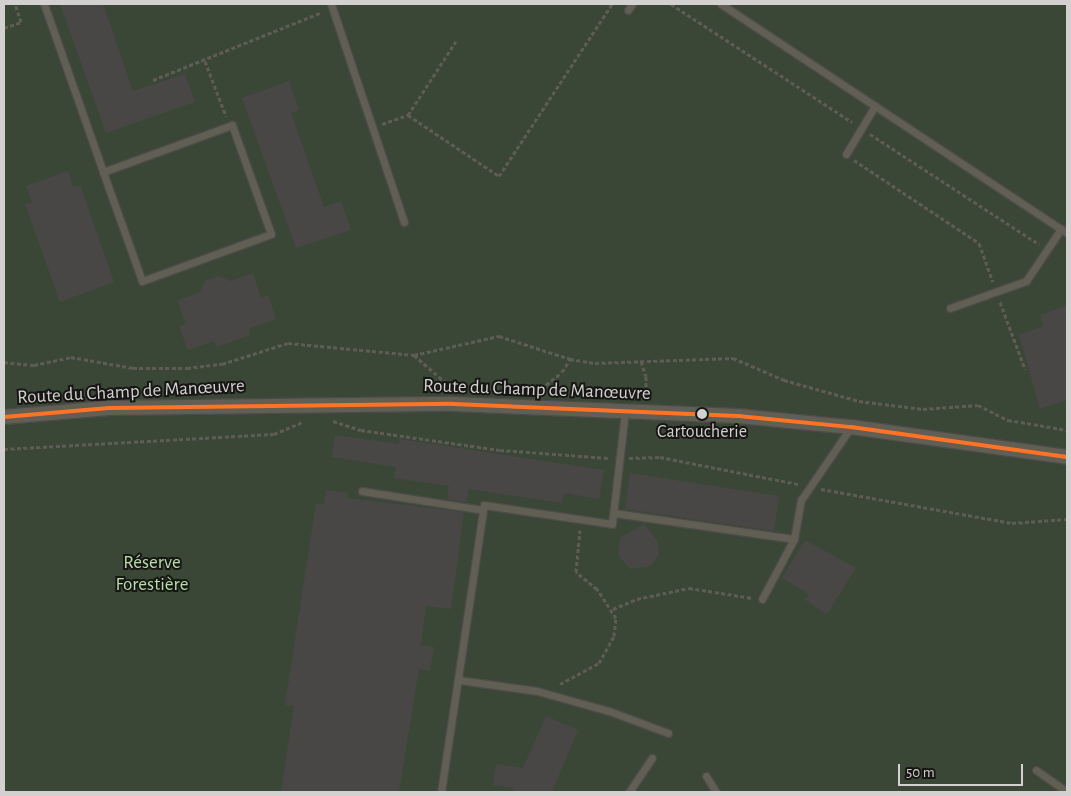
<!DOCTYPE html>
<meta charset="utf-8">
<style>
body{margin:0}
#map{position:relative;width:1071px;height:796px;overflow:hidden;background:#2e2d2c;font-family:"Alegreya Sans",sans-serif}
div>[style]{position:absolute}
[style*='--x']{left:calc(var(--x)*1px);top:calc(var(--y)*1px);width:calc(var(--w)*1px);rotate:calc(var(--a)*1deg)}
.green>*{inset:0;background:#3a4736}
.building>*{inset:0;background:#484746}
.path>*{height:3px;margin-top:-1.5px;transform-origin:0;background:repeating-linear-gradient(90deg,#5e5c55 0 4px,transparent 0 6.5px)}
.roads{filter:drop-shadow(1px 0 #4c4b49) drop-shadow(-1px 0 #4c4b49) drop-shadow(0 1px #4c4b49) drop-shadow(0 -1px #4c4b49)}
.lane>*{height:7px;margin:-3.5px;padding:0 3.5px;transform-origin:3.5px;border-radius:3.5px;background:#615e53}
.street>*{height:14px;margin:-7px;padding:0 7px;transform-origin:7px;border-radius:7px;background:#615e53}
.bus-1>*{height:4px;margin:-2px;padding:0 2px;transform-origin:2px;border-radius:2px;background:#ff7326}
.dots>*{width:14px;height:14px;translate:-50% -50%;box-sizing:border-box;border:2px solid #171615;border-radius:50%}
span{translate:-50% -50%;white-space:nowrap;text-align:center;line-height:1.15;-webkit-text-stroke:4px #171615;paint-order:stroke}
.bus-label{font-size:18px;color:#d2d1cf}
.street-label{font-size:19px;color:#d2d1cf}
.park-label{font-size:19px;color:#b6dfa8}
.frame{position:absolute;inset:0;border:5px solid #d2d1cf;pointer-events:none}
.scale{position:absolute;left:898px;top:764px;width:125px;height:22px;box-sizing:border-box;border:2px solid #d2d1cf;border-top:0;padding-left:6px;font-size:15px;line-height:18px;white-space:nowrap;color:#d2d1cf;-webkit-text-stroke:4px #171615;paint-order:stroke}
</style>
<div id="map">
<div class="green">
<div style="clip-path:polygon(4px 4px,1067px 4px,1067px 792px,4px 792px)"></div>
</div>
<div class="building">
<div style="clip-path:polygon(60px 4px,103px 4px,133px 91px,185px 74px,195px 102px,106px 133px)"></div>
<div style="clip-path:polygon(289px 81px,299px 110px,291px 113px,324px 207px,341px 201px,351px 230px,296px 248px,242px 98px)"></div>
<div style="clip-path:polygon(68px 171px,73px 187px,80px 185px,114px 282px,60px 302px,25px 204px,32px 202px,26px 186px)"></div>
<div style="clip-path:polygon(253px 273px,261px 298px,268px 295px,276px 319px,248px 329px,250px 335px,216px 347px,214px 341px,188px 350px,179px 326px,186px 324px,177px 300px,200px 292px,205px 281px,218px 276px,231px 281px)"></div>
<div style="clip-path:polygon(1067px 305px,1067px 400px,1040px 409px,1019px 335px,1043px 326px,1040px 315px)"></div>
<div style="clip-path:polygon(335px 435px,399px 444px,400px 439px,604px 470px,599px 499px,564px 493px,562px 503px,469px 489px,466px 502px,447px 499px,449px 486px,394px 478px,396px 467px,332px 457px)"></div>
<div style="clip-path:polygon(630px 473px,779px 496px,774px 531px,625px 509px)"></div>
<div style="clip-path:polygon(326px 490px,348px 493px,347px 498px,464px 512px,451px 609px,426px 606px,421px 645px,434px 647px,430px 671px,419px 669px,399px 792px,281px 792px,294px 706px,285px 705px,316px 503px,324px 505px)"></div>
<div style="clip-path:polygon(644px 524px,657px 540px,659px 554px,651px 566px,630px 569px,618px 555px,620px 538px)"></div>
<div style="clip-path:polygon(805px 540px,856px 568px,827px 614px,805px 600px,809px 594px,782px 578px)"></div>
<div style="clip-path:polygon(546px 716px,578px 730px,552px 792px,512px 792px,514px 788px,493px 785px,496px 764px,523px 768px)"></div>
</div>
<div class="path">
<div style="--x:671;--y:4;--w:216;--a:33.1"></div>
<div style="--x:4;--y:28;--w:18;--a:-19"></div>
<div style="--x:21;--y:22;--w:19;--a:-108"></div>
<div style="--x:205;--y:61;--w:59;--a:69.1"></div>
<div style="--x:153;--y:80;--w:182;--a:-21.9"></div>
<div style="--x:408;--y:115;--w:88;--a:-57"></div>
<div style="--x:382;--y:124;--w:28;--a:-19"></div>
<div style="--x:408;--y:115;--w:110;--a:33.8"></div>
<div style="--x:499;--y:176;--w:206;--a:-56.7"></div>
<div style="--x:870;--y:134;--w:202;--a:33.1"></div>
<div style="--x:854;--y:160;--w:150;--a:33.6"></div>
<div style="--x:979;--y:243;--w:41;--a:70.3"></div>
<div style="--x:1000;--y:302;--w:72;--a:69.5"></div>
<div style="--x:414;--y:355;--w:52;--a:41.1"></div>
<div style="--x:641;--y:361;--w:16;--a:72"></div>
<div style="--x:646;--y:376;--w:23;--a:90"></div>
<div style="--x:4;--y:362;--w:30;--a:6"></div>
<div style="--x:34;--y:365;--w:38;--a:-12"></div>
<div style="--x:71;--y:357;--w:63;--a:10.1"></div>
<div style="--x:133;--y:368;--w:54;--a:0"></div>
<div style="--x:187;--y:368;--w:35;--a:-7"></div>
<div style="--x:222;--y:364;--w:69;--a:-17.7"></div>
<div style="--x:288;--y:343;--w:127;--a:5.4"></div>
<div style="--x:414;--y:355;--w:87;--a:-12.6"></div>
<div style="--x:499;--y:336;--w:75;--a:17.9"></div>
<div style="--x:570;--y:359;--w:25;--a:9"></div>
<div style="--x:595;--y:363;--w:138;--a:-2.1"></div>
<div style="--x:733;--y:358;--w:56;--a:23.3"></div>
<div style="--x:784;--y:380;--w:78;--a:15.6"></div>
<div style="--x:859;--y:401;--w:64;--a:7.1"></div>
<div style="--x:923;--y:409;--w:55;--a:-4.2"></div>
<div style="--x:978;--y:405;--w:34;--a:27"></div>
<div style="--x:1008;--y:420;--w:60;--a:9.6"></div>
<div style="--x:536;--y:393;--w:33;--a:-39"></div>
<div style="--x:562;--y:372;--w:15;--a:-58"></div>
<div style="--x:333;--y:421;--w:29;--a:18"></div>
<div style="--x:361;--y:430;--w:140;--a:8.2"></div>
<div style="--x:500;--y:450;--w:108;--a:4.2"></div>
<div style="--x:4;--y:449;--w:270;--a:-3.2"></div>
<div style="--x:274;--y:434;--w:30;--a:-23"></div>
<div style="--x:629;--y:458;--w:31;--a:-2"></div>
<div style="--x:660;--y:457;--w:141;--a:11.1"></div>
<div style="--x:821;--y:489;--w:194;--a:10.1"></div>
<div style="--x:1012;--y:523;--w:55;--a:-4.2"></div>
<div style="--x:613;--y:609;--w:26;--a:-23"></div>
<div style="--x:637;--y:599;--w:53;--a:-11.9"></div>
<div style="--x:689;--y:588;--w:64;--a:9"></div>
<div style="--x:560;--y:684;--w:44;--a:-28.3"></div>
<div style="--x:599;--y:663;--w:31;--a:-61"></div>
<div style="--x:614;--y:636;--w:18;--a:-84"></div>
<div style="--x:616;--y:618;--w:35;--a:-123"></div>
<div style="--x:597;--y:589;--w:27;--a:-141"></div>
<div style="--x:576;--y:572;--w:42;--a:-84.6"></div>
</div>
<div class="roads">
<div class="lane">
<div style="--x:44;--y:4;--w:178;--a:70.6"></div>
<div style="--x:103;--y:172;--w:116;--a:70.3"></div>
<div style="--x:142;--y:281;--w:137;--a:-20"></div>
<div style="--x:271;--y:234;--w:116;--a:-109.7"></div>
<div style="--x:232;--y:125;--w:137;--a:160"></div>
<div style="--x:331;--y:4;--w:230;--a:71.5"></div>
<div style="--x:721;--y:4;--w:415;--a:33.5"></div>
<div style="--x:628;--y:10;--w:7;--a:-56"></div>
<div style="--x:846;--y:154;--w:56;--a:-58.9"></div>
<div style="--x:950;--y:308;--w:81;--a:-19.6"></div>
<div style="--x:1026;--y:281;--w:63;--a:-56.1"></div>
<div style="--x:362;--y:491;--w:122;--a:8.9"></div>
<div style="--x:614;--y:513;--w:182;--a:8.2"></div>
<div style="--x:762;--y:599;--w:68;--a:-61.9"></div>
<div style="--x:794;--y:539;--w:40;--a:-80"></div>
<div style="--x:801;--y:500;--w:88;--a:-55.6"></div>
<div style="--x:459;--y:680;--w:79;--a:8"></div>
<div style="--x:537;--y:691;--w:75;--a:15.5"></div>
<div style="--x:609;--y:711;--w:63;--a:20.4"></div>
<div style="--x:1036;--y:770;--w:38;--a:35"></div>
<div style="--x:706;--y:776;--w:19;--a:58"></div>
<div style="--x:441;--y:792;--w:290;--a:-81.5"></div>
<div style="--x:484;--y:505;--w:129;--a:8.4"></div>
<div style="--x:612;--y:524;--w:113;--a:-83.4"></div>
<div style="--x:629;--y:792;--w:41;--a:-55.9"></div>
</div>
<div class="street">
<div style="--x:4;--y:417;--w:105;--a:-4.9"></div>
<div style="--x:109;--y:408;--w:344;--a:-0.7"></div>
<div style="--x:453;--y:404;--w:285;--a:2.4"></div>
<div style="--x:738;--y:416;--w:114;--a:5.6"></div>
<div style="--x:851;--y:427;--w:218;--a:7.9"></div>
</div>
</div>
<div class="bus-1">
<div style="--x:4;--y:417;--w:105;--a:-4.9"></div>
<div style="--x:109;--y:408;--w:344;--a:-0.7"></div>
<div style="--x:453;--y:404;--w:285;--a:2.4"></div>
<div style="--x:738;--y:416;--w:114;--a:5.6"></div>
<div style="--x:851;--y:427;--w:218;--a:7.9"></div>
</div>
<div class="dots">
<div style="left:702px;top:414px;background:#d2d1cf"></div>
</div>
<div class="bus-label">
<span style="left:702px;top:432px">Cartoucherie</span>
</div>
<div class="street-label">
<span style="left:537px;top:390px;rotate:2deg">Route du Champ de Manœuvre</span>
<span style="left:131px;top:392px;rotate:-3deg">Route du Champ de Manœuvre</span>
</div>
<div class="park-label">
<span style="left:152px;top:574px">Réserve<br>Forestière</span>
</div>
<div class="frame"></div>
<div class="scale">50 m</div>
</div>
